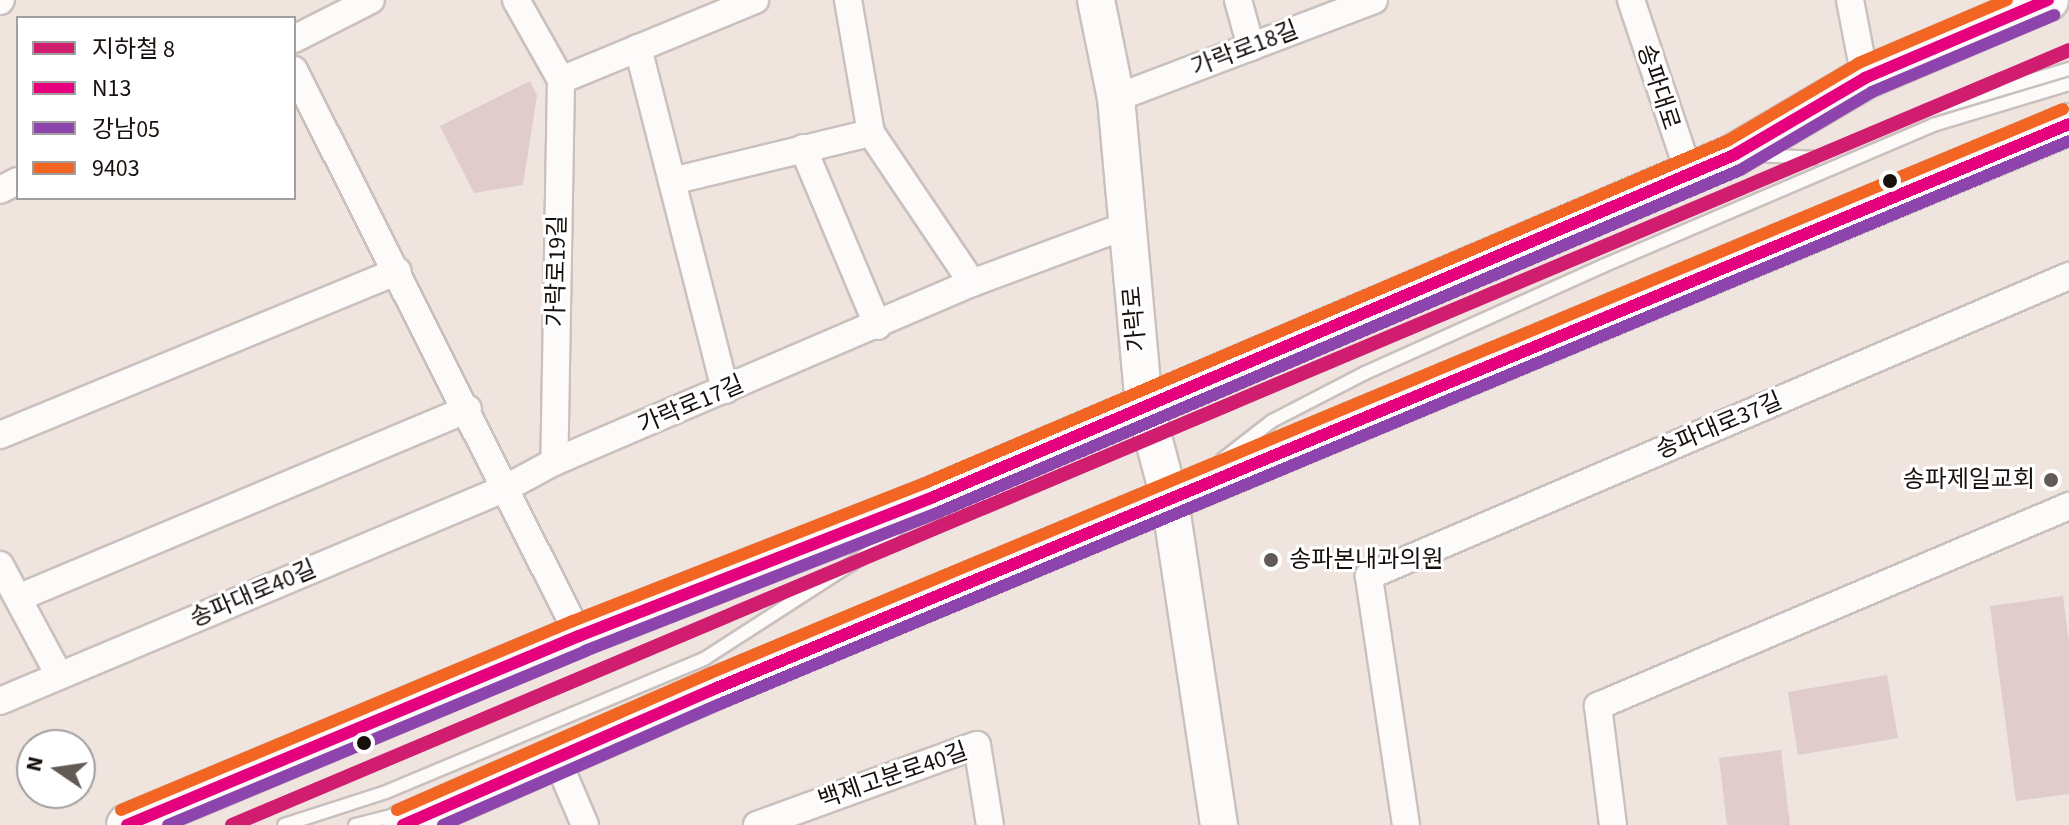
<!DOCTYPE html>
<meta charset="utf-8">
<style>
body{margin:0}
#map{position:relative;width:2069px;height:825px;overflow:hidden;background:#f0e4df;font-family:"Source Sans 3","Noto Sans KR",sans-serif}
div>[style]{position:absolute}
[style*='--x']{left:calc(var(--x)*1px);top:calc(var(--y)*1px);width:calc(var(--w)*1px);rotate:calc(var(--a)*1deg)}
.building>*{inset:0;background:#dfcccb}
.roads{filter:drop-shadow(2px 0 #cac0bd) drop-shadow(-2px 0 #cac0bd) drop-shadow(0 2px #cac0bd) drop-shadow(0 -2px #cac0bd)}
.lane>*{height:12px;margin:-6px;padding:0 6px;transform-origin:6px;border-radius:6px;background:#fdfbfa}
.street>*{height:26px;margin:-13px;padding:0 13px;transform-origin:13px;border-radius:13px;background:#fdfbfa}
.secondary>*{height:36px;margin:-18px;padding:0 18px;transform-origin:18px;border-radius:18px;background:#fdfbfa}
.primary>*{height:40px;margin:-20px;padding:0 20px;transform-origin:20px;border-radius:20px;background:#fdfbfa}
.bus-1>*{height:12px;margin:-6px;padding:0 6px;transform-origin:6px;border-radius:6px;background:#e5007d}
.bus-2>*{height:12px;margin:-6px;padding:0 6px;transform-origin:6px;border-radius:6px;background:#8e44ad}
.bus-3>*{height:12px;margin:-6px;padding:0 6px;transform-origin:6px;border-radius:6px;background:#f26522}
.metro-1>*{height:14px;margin:-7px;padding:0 7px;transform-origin:7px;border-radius:7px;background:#d11d70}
.dots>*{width:22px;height:22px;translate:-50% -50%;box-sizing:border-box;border:4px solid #fff;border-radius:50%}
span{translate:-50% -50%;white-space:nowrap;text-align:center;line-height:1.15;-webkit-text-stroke:6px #fff;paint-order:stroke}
.street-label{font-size:24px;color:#17100d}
.poi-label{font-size:24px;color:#17100d}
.right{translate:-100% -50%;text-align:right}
.left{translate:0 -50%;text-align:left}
.legend{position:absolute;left:16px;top:16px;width:280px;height:184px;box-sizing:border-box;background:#fff;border:2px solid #a29f9e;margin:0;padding:10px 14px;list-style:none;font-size:24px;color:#17100d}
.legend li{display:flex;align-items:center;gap:16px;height:40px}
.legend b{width:40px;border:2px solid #a29f9e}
.north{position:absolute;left:16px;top:729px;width:80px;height:80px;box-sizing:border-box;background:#fff;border:2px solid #a29f9e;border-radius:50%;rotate:283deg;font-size:22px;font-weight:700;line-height:32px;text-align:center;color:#17100d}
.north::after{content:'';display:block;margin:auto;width:28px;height:36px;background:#635a56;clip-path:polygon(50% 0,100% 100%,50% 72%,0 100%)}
</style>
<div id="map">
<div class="building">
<div style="clip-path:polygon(530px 81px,537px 95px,523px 185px,474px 193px,440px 126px)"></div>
<div style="clip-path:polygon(2063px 596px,2069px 643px,2069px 794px,2016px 801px,1990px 606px)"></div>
<div style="clip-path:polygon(1887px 675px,1898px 738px,1798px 755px,1788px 692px)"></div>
<div style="clip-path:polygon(1781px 750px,1790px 825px,1727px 825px,1719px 758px)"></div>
</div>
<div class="roads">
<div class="lane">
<div style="--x:1756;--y:155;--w:62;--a:2.8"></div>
<div style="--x:1818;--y:158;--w:120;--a:-23.1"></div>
<div style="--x:1928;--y:111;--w:147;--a:-16.6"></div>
<div style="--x:1223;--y:459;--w:62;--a:-37.8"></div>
<div style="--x:1272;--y:421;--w:105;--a:-27.3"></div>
<div style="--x:1365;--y:373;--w:261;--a:-24.2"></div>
<div style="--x:1603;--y:266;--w:359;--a:-23.1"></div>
<div style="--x:1933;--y:125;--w:142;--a:-16.8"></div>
<div style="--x:284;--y:825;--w:107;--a:-17.9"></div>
<div style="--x:386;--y:792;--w:345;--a:-22.7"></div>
<div style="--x:704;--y:659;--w:203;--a:-32.8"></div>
<div style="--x:875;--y:549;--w:34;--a:-43"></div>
<div style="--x:355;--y:825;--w:45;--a:-14"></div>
</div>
<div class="street">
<div style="--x:516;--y:0;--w:92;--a:60.6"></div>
<div style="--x:561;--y:80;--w:382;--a:91"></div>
<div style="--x:848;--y:0;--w:135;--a:80.2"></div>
<div style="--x:871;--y:133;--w:181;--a:56"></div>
<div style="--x:1238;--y:0;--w:49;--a:74.5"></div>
<div style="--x:1631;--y:0;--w:182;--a:71.5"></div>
<div style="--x:1850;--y:0;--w:79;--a:79.1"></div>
<div style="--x:0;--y:1;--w:1;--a:-45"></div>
<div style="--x:294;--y:39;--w:86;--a:-26.9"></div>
<div style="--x:638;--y:48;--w:353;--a:75.7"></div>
<div style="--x:294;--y:70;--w:634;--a:63.27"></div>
<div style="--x:561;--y:80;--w:210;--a:-22.4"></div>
<div style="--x:1116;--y:98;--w:276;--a:-20.8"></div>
<div style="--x:803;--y:148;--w:193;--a:67.2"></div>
<div style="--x:672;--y:181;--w:205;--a:-13.6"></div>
<div style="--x:0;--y:190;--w:20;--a:-27"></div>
<div style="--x:0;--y:435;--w:430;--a:-22.4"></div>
<div style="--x:0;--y:565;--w:125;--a:61.8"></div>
<div style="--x:18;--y:598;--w:488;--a:-22.8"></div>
<div style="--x:0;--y:701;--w:549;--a:-22.83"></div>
<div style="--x:506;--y:488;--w:55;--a:-28.4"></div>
<div style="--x:554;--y:462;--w:455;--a:-23.2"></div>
<div style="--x:972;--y:283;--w:166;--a:-20.4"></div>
<div style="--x:556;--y:757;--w:74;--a:66.9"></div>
<div style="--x:757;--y:825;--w:234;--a:-20"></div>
<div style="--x:977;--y:745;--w:81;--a:80.8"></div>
<div style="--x:1406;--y:825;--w:252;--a:-98.5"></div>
<div style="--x:1369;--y:576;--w:762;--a:-23.2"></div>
<div style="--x:1613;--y:825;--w:120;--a:-97.2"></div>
<div style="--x:1598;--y:706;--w:512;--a:-23.01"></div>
</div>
<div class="secondary">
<div style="--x:1096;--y:0;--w:100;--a:78.5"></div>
<div style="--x:1116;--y:98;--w:306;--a:84.8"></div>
<div style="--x:1144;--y:403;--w:101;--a:75.1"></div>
<div style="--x:1170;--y:501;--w:328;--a:81.4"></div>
</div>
<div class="primary">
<div style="--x:127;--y:825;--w:490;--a:-22.7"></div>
<div style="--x:579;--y:636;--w:378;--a:-21.4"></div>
<div style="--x:931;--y:498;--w:873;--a:-23.13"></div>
<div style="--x:1734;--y:155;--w:152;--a:-30.4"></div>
<div style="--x:1865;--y:78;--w:199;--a:-23.1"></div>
<div style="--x:403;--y:825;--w:339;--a:-23.6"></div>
<div style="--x:714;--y:689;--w:1468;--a:-22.63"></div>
</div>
</div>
<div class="bus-1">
<div style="--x:127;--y:825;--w:490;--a:-22.7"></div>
<div style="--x:579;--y:636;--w:378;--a:-21.4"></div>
<div style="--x:931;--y:498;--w:873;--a:-23.13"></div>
<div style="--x:1734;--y:155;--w:152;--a:-30.4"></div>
<div style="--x:1865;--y:78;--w:199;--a:-23.1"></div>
<div style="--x:403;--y:825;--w:339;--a:-23.6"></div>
<div style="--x:714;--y:689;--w:1468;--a:-22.63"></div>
</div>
<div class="bus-2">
<div style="--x:168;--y:825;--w:452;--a:-22.6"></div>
<div style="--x:585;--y:651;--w:378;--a:-21.4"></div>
<div style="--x:937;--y:513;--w:873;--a:-23.13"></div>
<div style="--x:1740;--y:170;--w:153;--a:-30.6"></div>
<div style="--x:1872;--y:92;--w:198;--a:-22.9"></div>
<div style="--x:443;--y:825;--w:302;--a:-23.6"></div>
<div style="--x:720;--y:704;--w:1462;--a:-22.65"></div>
</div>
<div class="bus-3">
<div style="--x:121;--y:810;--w:490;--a:-22.7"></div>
<div style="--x:573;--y:621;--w:378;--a:-21.4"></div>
<div style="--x:925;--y:483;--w:872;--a:-23.1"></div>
<div style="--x:1727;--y:141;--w:153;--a:-30.6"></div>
<div style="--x:1859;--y:63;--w:161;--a:-23.1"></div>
<div style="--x:397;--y:810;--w:339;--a:-23.6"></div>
<div style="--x:708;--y:674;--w:1468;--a:-22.63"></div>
</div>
<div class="metro-1">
<div style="--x:232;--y:825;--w:1994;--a:-22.87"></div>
</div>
<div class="dots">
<div style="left:1890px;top:181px;background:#17100d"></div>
<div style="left:2051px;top:480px;background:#635a56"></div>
<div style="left:1271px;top:560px;background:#635a56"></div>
<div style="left:364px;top:743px;background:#17100d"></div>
</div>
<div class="street-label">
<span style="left:1245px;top:49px;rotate:-21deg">가락로18길</span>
<span style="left:1658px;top:87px;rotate:72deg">송파대로</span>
<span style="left:557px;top:271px;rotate:-89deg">가락로19길</span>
<span style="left:1135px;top:319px;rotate:-95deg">가락로</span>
<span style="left:691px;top:405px;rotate:-23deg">가락로17길</span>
<span style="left:1719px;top:426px;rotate:-23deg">송파대로37길</span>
<span style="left:253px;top:594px;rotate:-23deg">송파대로40길</span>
<span style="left:893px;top:776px;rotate:-19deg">백제고분로40길</span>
</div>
<div class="poi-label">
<span class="right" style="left:2035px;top:480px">송파제일교회</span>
<span class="left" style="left:1289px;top:560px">송파본내과의원</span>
</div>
<ul class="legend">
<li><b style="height:10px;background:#d11d70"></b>지하철 8</li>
<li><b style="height:10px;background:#e5007d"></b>N13</li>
<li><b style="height:10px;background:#8e44ad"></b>강남05</li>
<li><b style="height:10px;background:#f26522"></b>9403</li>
</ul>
<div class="north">N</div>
</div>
